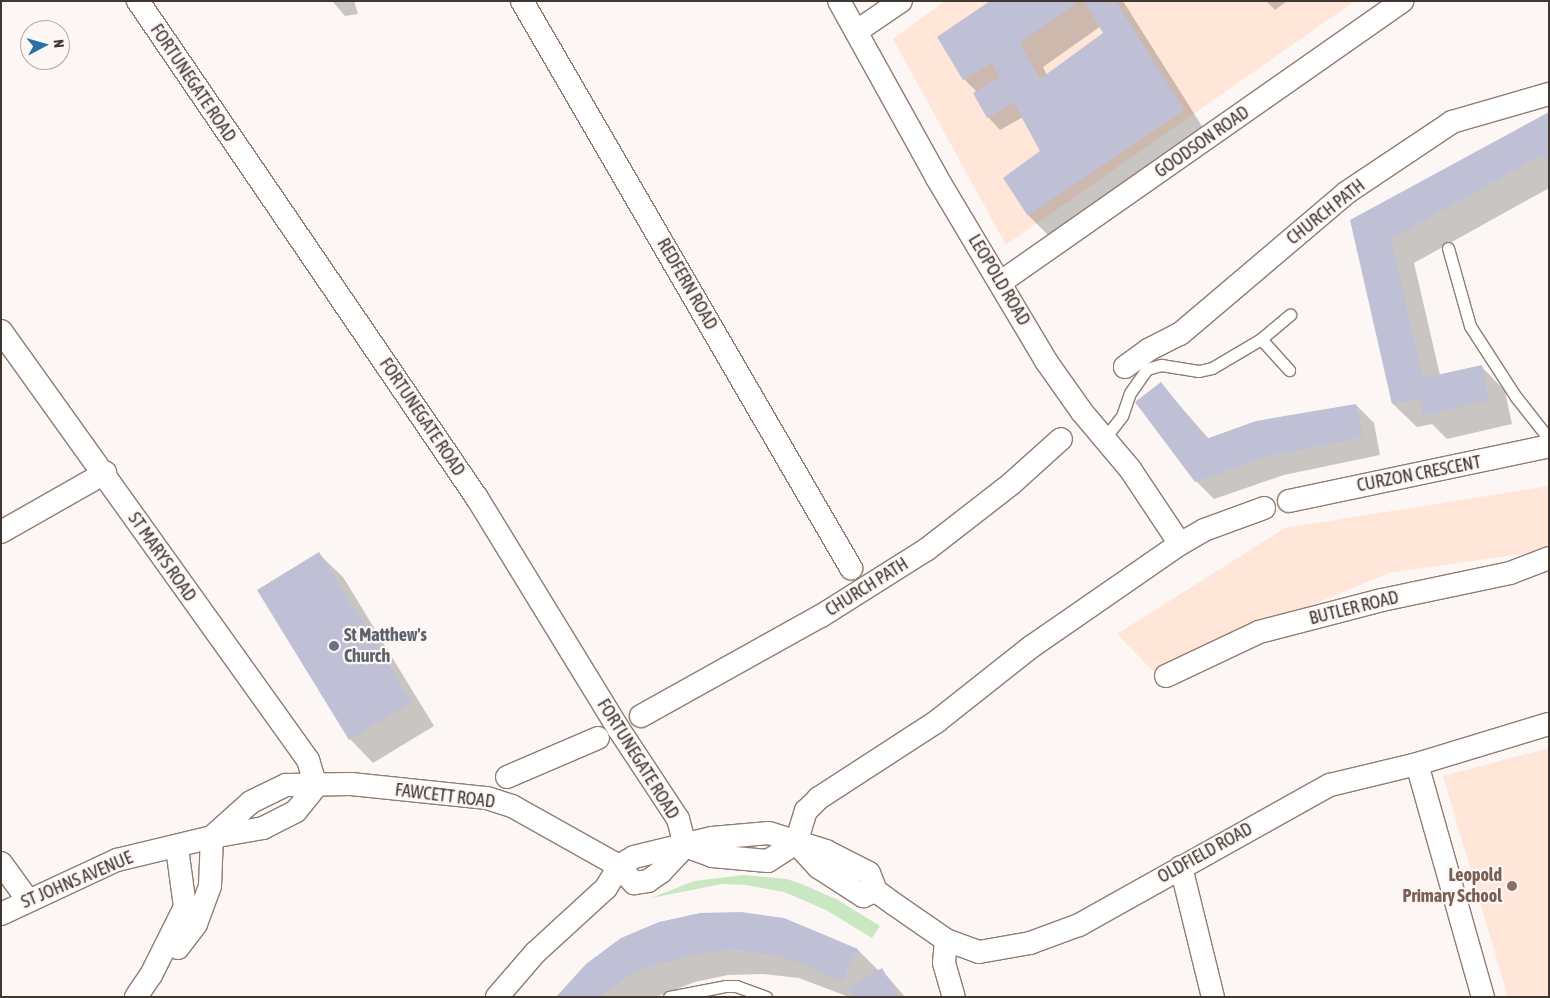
<!DOCTYPE html>
<style>
body{margin:0}
#map{position:relative;width:1550px;height:998px;overflow:hidden;background:#fcf7f4;font-family:"Asap Condensed",sans-serif}
div>[style]{position:absolute}
[style*='--x']{left:calc(var(--x)*1px);top:calc(var(--y)*1px);width:calc(var(--w)*1px);rotate:calc(var(--a)*1deg)}
.built>*{inset:0;background:#ffe6d9}
.green>*{inset:0;background:#c9e8c1}
.shadow>*{inset:0;background:#0003}
.building>*{inset:0;background:#bfbfd5}
.roads{filter:drop-shadow(1px 0 #917c72) drop-shadow(-1px 0 #917c72) drop-shadow(0 1px #917c72) drop-shadow(0 -1px #917c72)}
.lane>*{height:11px;margin:-5.5px;padding:0 5.5px;transform-origin:5.5px;border-radius:5.5px;background:#fff}
.street>*{height:22px;margin:-11px;padding:0 11px;transform-origin:11px;border-radius:11px;background:#fff}
.dots>*{width:14px;height:14px;translate:-50% -50%;box-sizing:border-box;border:2px solid #fcf7f4;border-radius:50%}
span{translate:-50% -50%;white-space:nowrap;text-align:center;line-height:1.15;-webkit-text-stroke:4.5px #fcf7f4;paint-order:stroke}
.street-label{font-size:18px;color:#403732}
.worship-label{font-size:18px;color:#5b616d;font-weight:700}
.left{translate:0 -50%;text-align:left}
.education-label{font-size:18px;color:#785e54;font-weight:700}
.right{translate:-100% -50%;text-align:right}
.frame{position:absolute;inset:0;border:2px solid #403732;pointer-events:none}
.north{position:absolute;left:20px;top:20px;width:50px;height:50px;box-sizing:border-box;background:#fcf7f4;border:1px solid #b1aaa6;border-radius:50%;rotate:84deg;font-size:14px;font-weight:700;line-height:20px;text-align:center;color:#403732}
.north::after{content:'';display:block;margin:auto;width:18px;height:22px;background:#2971a5;clip-path:polygon(50% 0,100% 100%,50% 72%,0 100%)}
</style>
<div id="map">
<div class="built">
<div style="clip-path:polygon(945px 1px,1355px 1px,1006px 245px,893px 39px)"></div>
<div style="clip-path:polygon(1549px 486px,1549px 550px,1389px 573px,1153px 671px,1117px 634px,1285px 528px)"></div>
<div style="clip-path:polygon(1549px 748px,1549px 997px,1508px 997px,1443px 776px)"></div>
</div>
<div class="green">
<div style="clip-path:polygon(744px 875px,787px 879px,804px 885px,838px 900px,880px 926px,872px 938px,826px 910px,784px 892px,746px 885px,722px 884px,651px 898px,694px 881px)"></div>
</div>
<div class="shadow">
<div style="clip-path:polygon(332px 1px,354px 1px,358px 14px,345px 16px)"></div>
<div style="clip-path:polygon(evenodd,992px 1px,1123px 1px,1207px 134px,1052px 239px,1029px 216px,1042px 152px,1023px 117px,1000px 130px,988px 117px,977px 92px,964px 79px,992px 1px,1101px 26px,1105px 33px,1047px 75px,1043px 67px,1101px 26px)"></div>
<div style="clip-path:polygon(1266px 1px,1287px 1px,1275px 10px)"></div>
<div style="clip-path:polygon(1549px 114px,1549px 188px,1414px 263px,1440px 375px,1482px 367px,1505px 391px,1512px 424px,1447px 439px,1432px 424px,1417px 427px,1393px 404px,1352px 220px)"></div>
<div style="clip-path:polygon(1160px 383px,1209px 439px,1356px 405px,1374px 423px,1380px 455px,1284px 475px,1214px 499px,1196px 481px)"></div>
<div style="clip-path:polygon(319px 554px,343px 577px,434px 726px,373px 763px,350px 739px)"></div>
<div style="clip-path:polygon(783px 919px,858px 950px,879px 971px,882px 970px,905px 997px,849px 997px,799px 978px,763px 974px,728px 975px,695px 982px,656px 997px,559px 997px)"></div>
</div>
<div class="building">
<div style="clip-path:polygon(990px 1px,1079px 1px,1020px 43px,1040px 79px,1103px 33px,1084px 1px,1116px 1px,1184px 110px,1028px 216px,1003px 178px,1040px 151px,1014px 103px,987px 118px,973px 93px,999px 77px,992px 63px,963px 80px,937px 37px)"></div>
<div style="clip-path:polygon(1549px 112px,1549px 161px,1543px 154px,1391px 239px,1423px 378px,1482px 365px,1489px 400px,1422px 416px,1420px 399px,1392px 404px,1350px 220px)"></div>
<div style="clip-path:polygon(1161px 382px,1206px 439px,1256px 421px,1356px 404px,1363px 437px,1265px 457px,1195px 482px,1135px 402px)"></div>
<div style="clip-path:polygon(319px 552px,411px 702px,349px 740px,257px 590px)"></div>
<div style="clip-path:polygon(741px 912px,784px 918px,858px 949px,841px 982px,807px 965px,774px 955px,739px 950px,703px 952px,636px 971px,598px 997px,556px 997px,586px 964px,621px 938px,659px 922px,700px 913px)"></div>
<div style="clip-path:polygon(882px 968px,899px 997px,855px 997px,849px 988px)"></div>
</div>
<div class="roads">
<div class="lane">
<div style="--x:1448;--y:248;--w:81;--a:74.2"></div>
<div style="--x:1470;--y:326;--w:85;--a:57.1"></div>
<div style="--x:1516;--y:397;--w:53;--a:51.8"></div>
<div style="--x:1261;--y:339;--w:38;--a:-40"></div>
<div style="--x:1104;--y:439;--w:29;--a:-52"></div>
<div style="--x:1122;--y:416;--w:24;--a:-71"></div>
<div style="--x:1130;--y:393;--w:29;--a:-55"></div>
<div style="--x:1147;--y:369;--w:15;--a:-16"></div>
<div style="--x:1161;--y:365;--w:38;--a:9"></div>
<div style="--x:1199;--y:371;--w:13;--a:-13"></div>
<div style="--x:1212;--y:368;--w:57;--a:-30.6"></div>
<div style="--x:1261;--y:339;--w:42;--a:47.9"></div>
<div style="--x:669;--y:997;--w:57;--a:-11.1"></div>
<div style="--x:725;--y:986;--w:11;--a:0"></div>
<div style="--x:736;--y:986;--w:32;--a:20"></div>
</div>
<div class="street">
<div style="--x:138;--y:1;--w:602;--a:55.7"></div>
<div style="--x:477;--y:498;--w:270;--a:58.5"></div>
<div style="--x:618;--y:728;--w:109;--a:56.6"></div>
<div style="--x:678;--y:819;--w:28;--a:75"></div>
<div style="--x:522;--y:1;--w:656;--a:59.88"></div>
<div style="--x:839;--y:1;--w:202;--a:61"></div>
<div style="--x:937;--y:178;--w:213;--a:59.2"></div>
<div style="--x:1046;--y:361;--w:62;--a:54.8"></div>
<div style="--x:1082;--y:412;--w:75;--a:49.9"></div>
<div style="--x:1130;--y:469;--w:90;--a:56.3"></div>
<div style="--x:857;--y:31;--w:53;--a:-34.3"></div>
<div style="--x:1001;--y:282;--w:490;--a:-35"></div>
<div style="--x:1;--y:331;--w:528;--a:54.41"></div>
<div style="--x:308;--y:760;--w:27;--a:73"></div>
<div style="--x:1125;--y:367;--w:29;--a:-36"></div>
<div style="--x:1148;--y:350;--w:36;--a:-27"></div>
<div style="--x:1180;--y:334;--w:218;--a:-40.3"></div>
<div style="--x:1346;--y:193;--w:128;--a:-33.8"></div>
<div style="--x:1452;--y:122;--w:101;--a:-16.1"></div>
<div style="--x:1289;--y:501;--w:266;--a:-11.9"></div>
<div style="--x:1;--y:532;--w:120;--a:-29.6"></div>
<div style="--x:1166;--y:676;--w:103;--a:-25.3"></div>
<div style="--x:1259;--y:632;--w:127;--a:-14.6"></div>
<div style="--x:1382;--y:600;--w:131;--a:-11.9"></div>
<div style="--x:1510;--y:573;--w:42;--a:-21"></div>
<div style="--x:641;--y:716;--w:206;--a:-29.1"></div>
<div style="--x:821;--y:616;--w:124;--a:-32.2"></div>
<div style="--x:926;--y:550;--w:108;--a:-37.8"></div>
<div style="--x:1011;--y:484;--w:67;--a:-42"></div>
<div style="--x:1417;--y:764;--w:242;--a:74.2"></div>
<div style="--x:507;--y:777;--w:99;--a:-23.2"></div>
<div style="--x:212;--y:837;--w:52;--a:-10"></div>
<div style="--x:263;--y:828;--w:37;--a:-27"></div>
<div style="--x:296;--y:811;--w:32;--a:-51"></div>
<div style="--x:796;--y:843;--w:33;--a:47"></div>
<div style="--x:818;--y:867;--w:54;--a:32.8"></div>
<div style="--x:863;--y:896;--w:14;--a:-21"></div>
<div style="--x:685;--y:846;--w:29;--a:20"></div>
<div style="--x:712;--y:856;--w:56;--a:5.1"></div>
<div style="--x:768;--y:861;--w:33;--a:-33"></div>
<div style="--x:796;--y:843;--w:34;--a:-73"></div>
<div style="--x:806;--y:811;--w:18;--a:-45"></div>
<div style="--x:819;--y:798;--w:140;--a:-33"></div>
<div style="--x:936;--y:722;--w:121;--a:-38.3"></div>
<div style="--x:1031;--y:647;--w:181;--a:-34.7"></div>
<div style="--x:1180;--y:544;--w:28;--a:-30"></div>
<div style="--x:1204;--y:530;--w:64;--a:-20.1"></div>
<div style="--x:1;--y:863;--w:46;--a:53.9"></div>
<div style="--x:1181;--y:867;--w:134;--a:76.2"></div>
<div style="--x:1;--y:914;--w:128;--a:-25"></div>
<div style="--x:117;--y:860;--w:98;--a:-13.6"></div>
<div style="--x:212;--y:837;--w:52;--a:-41.9"></div>
<div style="--x:251;--y:802;--w:39;--a:-26"></div>
<div style="--x:286;--y:785;--w:65;--a:-0.9"></div>
<div style="--x:351;--y:784;--w:137;--a:5.9"></div>
<div style="--x:487;--y:798;--w:26;--a:18"></div>
<div style="--x:512;--y:806;--w:123;--a:29.3"></div>
<div style="--x:619;--y:866;--w:23;--a:49"></div>
<div style="--x:634;--y:883;--w:14;--a:-8"></div>
<div style="--x:648;--y:881;--w:16;--a:-35"></div>
<div style="--x:661;--y:872;--w:35;--a:-47"></div>
<div style="--x:946;--y:940;--w:23;--a:95"></div>
<div style="--x:944;--y:963;--w:35;--a:74"></div>
<div style="--x:178;--y:948;--w:30;--a:-53"></div>
<div style="--x:196;--y:924;--w:40;--a:-69.8"></div>
<div style="--x:210;--y:886;--w:49;--a:-87.7"></div>
<div style="--x:136;--y:997;--w:27;--a:-56"></div>
<div style="--x:151;--y:975;--w:76;--a:-63.4"></div>
<div style="--x:185;--y:907;--w:60;--a:-97.7"></div>
<div style="--x:497;--y:997;--w:58;--a:-49.2"></div>
<div style="--x:535;--y:953;--w:96;--a:-42.5"></div>
<div style="--x:606;--y:888;--w:26;--a:-59"></div>
<div style="--x:619;--y:866;--w:17;--a:-31"></div>
<div style="--x:634;--y:857;--w:80;--a:-13.7"></div>
<div style="--x:712;--y:838;--w:57;--a:-5"></div>
<div style="--x:769;--y:833;--w:60;--a:17.5"></div>
<div style="--x:826;--y:851;--w:48;--a:27.1"></div>
<div style="--x:869;--y:873;--w:19;--a:69"></div>
<div style="--x:876;--y:891;--w:22;--a:36"></div>
<div style="--x:894;--y:904;--w:63;--a:34.7"></div>
<div style="--x:946;--y:940;--w:35;--a:20"></div>
<div style="--x:979;--y:952;--w:52;--a:-10"></div>
<div style="--x:1030;--y:943;--w:52;--a:-20.2"></div>
<div style="--x:1079;--y:925;--w:287;--a:-29.2"></div>
<div style="--x:1330;--y:785;--w:89;--a:-13.6"></div>
<div style="--x:1417;--y:764;--w:138;--a:-16.9"></div>
</div>
</div>
<div class="dots">
<div style="left:334px;top:646px;background:#6b7280"></div>
<div style="left:1512px;top:886px;background:#8d6e63"></div>
</div>
<div class="street-label">
<span style="left:193px;top:83px;rotate:56deg">FORTUNEGATE ROAD</span>
<span style="left:1202px;top:142px;rotate:-35deg">GOODSON ROAD</span>
<span style="left:1326px;top:212px;rotate:-38deg">CHURCH PATH</span>
<span style="left:999px;top:280px;rotate:59deg">LEOPOLD ROAD</span>
<span style="left:687px;top:284px;rotate:60deg">REDFERN ROAD</span>
<span style="left:422px;top:417px;rotate:56deg">FORTUNEGATE ROAD</span>
<span style="left:1419px;top:474px;rotate:-11deg">CURZON CRESCENT</span>
<span style="left:162px;top:557px;rotate:55deg">ST MARYS ROAD</span>
<span style="left:867px;top:587px;rotate:-32deg">CHURCH PATH</span>
<span style="left:1354px;top:608px;rotate:-14deg">BUTLER ROAD</span>
<span style="left:638px;top:759px;rotate:58deg">FORTUNEGATE ROAD</span>
<span style="left:445px;top:796px;rotate:7deg">FAWCETT ROAD</span>
<span style="left:1205px;top:853px;rotate:-29deg">OLDFIELD ROAD</span>
<span style="left:77px;top:880px;rotate:-23deg">ST JOHNS AVENUE</span>
</div>
<div class="worship-label">
<span class="left" style="left:344px;top:646px">St Matthew's<br>Church</span>
</div>
<div class="education-label">
<span class="right" style="left:1502px;top:886px">Leopold<br>Primary School</span>
</div>
<div class="frame"></div>
<div class="north">N</div>
</div>
